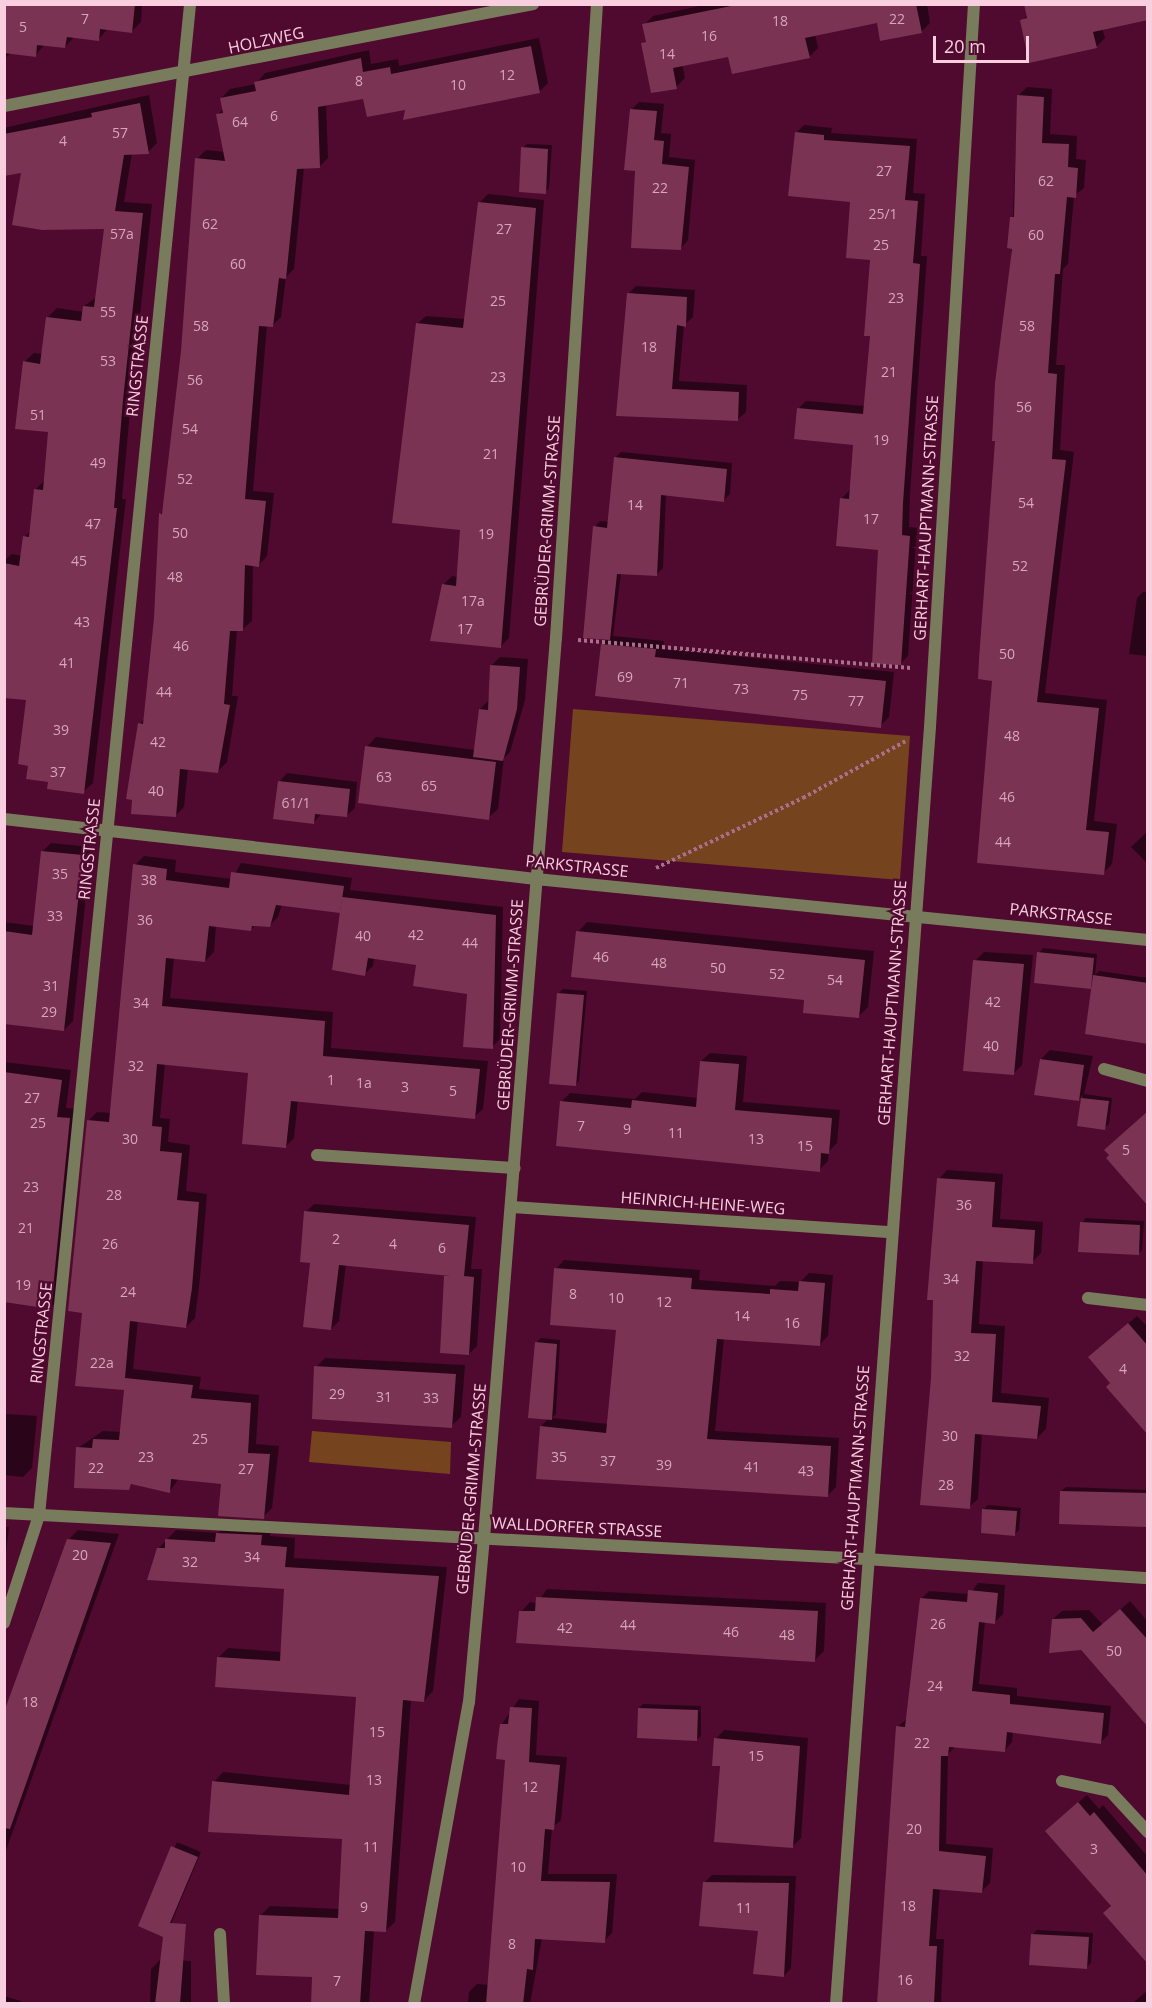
<!DOCTYPE html>
<meta charset="utf-8">
<style>
body{margin:0}
#map{position:relative;width:1152px;height:2008px;overflow:hidden;background:#50092f;font-family:"Open Sans",sans-serif}
div>[style]{position:absolute}
[style*='--x']{left:calc(var(--x)*1px);top:calc(var(--y)*1px);width:calc(var(--w)*1px);rotate:calc(var(--a)*1deg)}
.green>*{inset:0;background:#76431f}
.shadow>*{inset:0;background:#0007}
.building>*{inset:0;background:#7a3353}
.path>*{height:4px;margin-top:-2px;transform-origin:0;background:repeating-linear-gradient(90deg,#a8708a 0 3px,transparent 0 6px)}
.street>*{height:12px;margin:-6px;padding:0 6px;transform-origin:6px;border-radius:6px;background:#787c5c}
span{translate:-50% -50%;white-space:nowrap;text-align:center;line-height:1.15;-webkit-text-stroke:4.5px #50092f;paint-order:stroke}
.number-label{font-size:14px;color:#d9a7bb}
.number-label span{-webkit-text-stroke-width:0}
.street-label{font-size:16px;color:#f9cede}
.frame{position:absolute;inset:0;border:6px solid #f9cede;pointer-events:none}
.scale{position:absolute;left:933px;top:36px;width:96px;height:27px;box-sizing:border-box;border:3px solid #f9cede;border-top:0;padding-left:8px;font-size:18px;line-height:21px;white-space:nowrap;color:#f9cede;-webkit-text-stroke:4px #50092f;paint-order:stroke}
</style>
<div id="map">
<div class="green">
<div style="clip-path:polygon(573px 709px,910px 736px,900px 880px,562px 852px)"></div>
<div style="clip-path:polygon(312px 1431px,451px 1442px,450px 1474px,309px 1462px)"></div>
</div>
<div class="shadow">
<div style="clip-path:polygon(4px 4px,142px 4px,141px 22px,132px 31px,108px 28px,99px 39px,74px 37px,65px 47px,44px 45px,35px 56px,11px 53px,4px 59px)"></div>
<div style="clip-path:polygon(709px 4px,927px 4px,930px 23px,921px 32px,878px 21px,815px 34px,818px 48px,809px 57px,729px 55px,682px 64px,685px 78px,676px 87px,643px 44px,647px 40px,644px 25px,653px 16px)"></div>
<div style="clip-path:polygon(1028px 15px,1102px 28px,1105px 38px,1096px 47px,1022px 21px)"></div>
<div style="clip-path:polygon(539px 38px,548px 83px,539px 92px,406px 108px,364px 97px,326px 104px,328px 158px,319px 167px,304px 168px,294px 269px,286px 277px,281px 317px,272px 326px,267px 325px,253px 491px,274px 493px,267px 556px,259px 565px,253px 564px,252px 621px,243px 629px,237px 629px,232px 696px,238px 696px,227px 762px,218px 771px,188px 768px,184px 807px,175px 816px,139px 724px,145px 719px,156px 618px,160px 514px,164px 510px,182px 351px,197px 159px,206px 150px,225px 152px,218px 114px,223px 109px,221px 98px,230px 89px,256px 84px,265px 73px,369px 50px,371px 64px,398px 59px,399px 66px)"></div>
<div style="clip-path:polygon(1027px 87px,1052px 89px,1050px 134px,1077px 136px,1076px 159px,1086px 160px,1084px 188px,1074px 196px,1068px 264px,1063px 269px,1056px 365px,1065px 365px,1060px 450px,1074px 452px,1045px 693px,1107px 700px,1094px 821px,1117px 824px,1112px 864px,1103px 873px,993px 679px,1018px 96px)"></div>
<div style="clip-path:polygon(149px 95px,157px 143px,148px 152px,132px 153px,124px 202px,152px 204px,132px 389px,122px 499px,126px 499px,93px 783px,83px 792px,49px 781px,30px 764px,27px 699px,4px 697px,4px 561px,12px 554px,22px 556px,24px 537px,32px 530px,36px 489px,45px 480px,50px 431px,24px 362px,34px 353px,43px 354px,47px 318px,57px 308px,84px 312px,84px 306px,97px 297px,105px 228px,23px 171px,4px 175px,4px 128px)"></div>
<div style="clip-path:polygon(639px 102px,664px 104px,661px 133px,671px 134px,669px 157px,695px 160px,688px 240px,681px 248px,637px 169px,632px 109px)"></div>
<div style="clip-path:polygon(804px 125px,832px 128px,831px 133px,917px 139px,913px 193px,925px 194px,921px 256px,927px 256px,910px 494px,909px 527px,917px 528px,908px 656px,900px 664px,880px 548px,842px 498px,850px 490px,855px 443px,798px 409px,806px 401px,865px 406px,871px 335px,871px 259px,852px 201px,796px 133px)"></div>
<div style="clip-path:polygon(527px 144px,552px 145px,549px 188px,545px 192px,523px 148px)"></div>
<div style="clip-path:polygon(488px 194px,544px 200px,509px 638px,501px 646px,432px 640px,443px 585px,452px 576px,458px 577px,462px 529px,417px 324px,426px 316px,466px 319px,479px 203px)"></div>
<div style="clip-path:polygon(636px 286px,695px 290px,693px 317px,684px 325px,679px 381px,747px 385px,746px 412px,737px 420px,618px 415px,628px 294px)"></div>
<div style="clip-path:polygon(621px 452px,732px 463px,730px 494px,724px 500px,666px 494px,663px 568px,657px 574px,621px 573px,613px 636px,664px 641px,663px 649px,894px 672px,889px 717px,880px 726px,602px 645px,608px 638px,595px 527px,600px 521px,609px 522px,615px 458px)"></div>
<div style="clip-path:polygon(1143px 592px,1148px 592px,1148px 656px,1129px 654px,1137px 598px)"></div>
<div style="clip-path:polygon(500px 657px,528px 659px,525px 700px,510px 752px,504px 758px,498px 809px,488px 818px,367px 747px,376px 737px,475px 750px,480px 709px,488px 701px,492px 665px)"></div>
<div style="clip-path:polygon(287px 773px,357px 782px,355px 808px,346px 816px,322px 813px,314px 822px,279px 782px)"></div>
<div style="clip-path:polygon(1148px 831px,1148px 864px,1131px 847px)"></div>
<div style="clip-path:polygon(51px 843px,91px 847px,73px 1021px,64px 1030px,4px 1022px,4px 922px,34px 926px,43px 851px)"></div>
<div style="clip-path:polygon(144px 856px,176px 860px,175px 872px,232px 879px,241px 863px,352px 878px,350px 890px,503px 907px,500px 1039px,492px 1047px,468px 992px,417px 964px,374px 957px,373px 966px,364px 974px,342px 909px,282px 904px,278px 917px,269px 926px,256px 925px,250px 930px,216px 925px,214px 952px,205px 961px,174px 958px,170px 998px,333px 1012px,331px 1048px,488px 1061px,483px 1109px,474px 1117px,298px 1100px,294px 1138px,285px 1147px,250px 1072px,165px 1063px,160px 1118px,170px 1119px,168px 1142px,190px 1145px,186px 1191px,207px 1194px,200px 1278px,195px 1318px,186px 1327px,138px 1320px,133px 1369px,201px 1377px,199px 1389px,259px 1395px,256px 1444px,279px 1446px,272px 1508px,263px 1517px,223px 1482px,179px 1478px,170px 1491px,133px 1483px,128px 1488px,78px 1448px,103px 1431px,122px 1432px,125px 1389px,84px 1311px,88px 1121px,97px 1112px,111px 1113px,135px 865px)"></div>
<div style="clip-path:polygon(587px 922px,874px 951px,868px 1007px,859px 1016px,578px 932px)"></div>
<div style="clip-path:polygon(1043px 948px,1097px 954px,1095px 975px,1099px 971px,1148px 978px,1148px 1027px,1094px 984px,1090px 987px,1039px 953px)"></div>
<div style="clip-path:polygon(984px 952px,1033px 955px,1022px 1065px,1013px 1074px,975px 961px)"></div>
<div style="clip-path:polygon(563px 989px,587px 991px,579px 1081px,575px 1085px,559px 993px)"></div>
<div style="clip-path:polygon(1050px 1050px,1093px 1056px,1084px 1094px,1112px 1098px,1109px 1124px,1104px 1128px,1079px 1124px,1083px 1095px,1078px 1100px,1041px 1059px)"></div>
<div style="clip-path:polygon(710px 1053px,747px 1056px,743px 1102px,840px 1110px,837px 1143px,829px 1151px,828px 1161px,819px 1170px,561px 1102px,570px 1093px,635px 1099px,642px 1092px,698px 1098px,701px 1061px)"></div>
<div style="clip-path:polygon(4px 1062px,71px 1070px,66px 1108px,79px 1109px,60px 1297px,51px 1307px,4px 1301px)"></div>
<div style="clip-path:polygon(947px 1170px,1003px 1174px,1000px 1219px,1043px 1222px,1041px 1253px,1032px 1262px,983px 1260px,979px 1324px,1005px 1326px,1001px 1393px,1049px 1398px,1046px 1429px,1037px 1438px,982px 1433px,978px 1499px,969px 1507px,933px 1378px,939px 1179px)"></div>
<div style="clip-path:polygon(314px 1204px,476px 1217px,471px 1269px,482px 1269px,477px 1346px,469px 1354px,448px 1274px,346px 1264px,339px 1321px,331px 1329px,312px 1261px,306px 1212px)"></div>
<div style="clip-path:polygon(1086px 1218px,1144px 1221px,1142px 1250px,1138px 1254px,1082px 1223px)"></div>
<div style="clip-path:polygon(564px 1260px,700px 1270px,699px 1280px,775px 1286px,780px 1281px,800px 1282px,809px 1273px,833px 1275px,828px 1336px,819px 1345px,724px 1338px,715px 1431px,839px 1438px,836px 1487px,827px 1496px,541px 1426px,549px 1418px,536px 1343px,541px 1338px,560px 1340px,556px 1414px,552px 1418px,608px 1424px,617px 1329px,556px 1269px)"></div>
<div style="clip-path:polygon(1137px 1316px,1148px 1327px,1148px 1434px,1112px 1382px,1098px 1349px)"></div>
<div style="clip-path:polygon(325px 1358px,465px 1365px,461px 1417px,451px 1426px,316px 1367px)"></div>
<div style="clip-path:polygon(4px 1394px,6px 1414px,37px 1416px,32px 1468px,23px 1477px,4px 1475px)"></div>
<div style="clip-path:polygon(1066px 1487px,1148px 1490px,1148px 1523px,1145px 1525px,1061px 1491px)"></div>
<div style="clip-path:polygon(988px 1505px,1021px 1508px,1019px 1530px,1015px 1534px,984px 1509px)"></div>
<div style="clip-path:polygon(227px 1524px,271px 1526px,270px 1536px,295px 1538px,294px 1558px,447px 1567px,433px 1691px,424px 1701px,411px 1700px,395px 1922px,385px 1931px,374px 1930px,369px 2004px,312px 2004px,314px 1976px,261px 1915px,270px 1906px,340px 1909px,344px 1837px,214px 1782px,223px 1772px,351px 1785px,357px 1696px,218px 1658px,228px 1648px,282px 1652px,285px 1588px,159px 1548px,176px 1530px,218px 1533px)"></div>
<div style="clip-path:polygon(4px 1527px,9px 1527px,4px 1569px)"></div>
<div style="clip-path:polygon(78px 1530px,119px 1534px,4px 1856px,4px 1719px,41px 1608px,68px 1540px)"></div>
<div style="clip-path:polygon(978px 1583px,1005px 1585px,1003px 1614px,995px 1622px,985px 1621px,979px 1684px,1017px 1688px,1017px 1696px,1111px 1706px,1108px 1735px,1100px 1743px,1013px 1732px,1012px 1742px,1005px 1750px,956px 1746px,948px 1754px,946px 1844px,993px 1848px,990px 1883px,982px 1891px,940px 1888px,936px 1939px,944px 1939px,941px 2004px,878px 2004px,897px 1727px,907px 1719px,921px 1599px,929px 1591px,970px 1594px)"></div>
<div style="clip-path:polygon(547px 1589px,826px 1603px,824px 1651px,815px 1660px,521px 1612px,530px 1602px,537px 1603px)"></div>
<div style="clip-path:polygon(1130px 1601px,1148px 1622px,1148px 1726px,1053px 1619px,1062px 1611px,1089px 1610px,1103px 1625px)"></div>
<div style="clip-path:polygon(519px 1699px,539px 1701px,536px 1755px,567px 1757px,561px 1820px,552px 1828px,548px 1874px,617px 1874px,612px 1933px,604px 1941px,542px 1938px,530px 2004px,468px 2004px,469px 1992px,477px 1984px,489px 1985px,507px 1759px,502px 1724px)"></div>
<div style="clip-path:polygon(643px 1704px,701px 1706px,701px 1736px,696px 1740px,639px 1708px)"></div>
<div style="clip-path:polygon(724px 1730px,808px 1738px,801px 1838px,792px 1847px,721px 1765px,716px 1739px)"></div>
<div style="clip-path:polygon(1087px 1795px,1099px 1809px,1103px 1805px,1148px 1857px,1148px 1962px,1055px 1823px)"></div>
<div style="clip-path:polygon(177px 1842px,201px 1852px,168px 1931px,140px 1926px)"></div>
<div style="clip-path:polygon(712px 1875px,796px 1876px,791px 1968px,784px 1976px,759px 1929px,704px 1883px)"></div>
<div style="clip-path:polygon(1037px 1930px,1093px 1933px,1091px 1963px,1087px 1967px,1032px 1935px)"></div>
<div style="clip-path:polygon(161px 1959px,191px 1961px,191px 2004px,150px 2004px,151px 1969px)"></div>
<div style="clip-path:polygon(1148px 1990px,1148px 2004px,1135px 2004px,1134px 2002px)"></div>
<div style="clip-path:polygon(4px 1996px,21px 2001px,20px 2004px,4px 2004px)"></div>
</div>
<div class="building">
<div style="clip-path:polygon(4px 4px,135px 4px,132px 33px,100px 29px,99px 41px,67px 37px,65px 48px,37px 45px,36px 57px,4px 53px)"></div>
<div style="clip-path:polygon(741px 4px,916px 4px,922px 33px,880px 41px,877px 23px,805px 38px,810px 58px,732px 74px,728px 57px,673px 68px,677px 89px,651px 93px,641px 43px,646px 42px,642px 24px)"></div>
<div style="clip-path:polygon(1024px 4px,1148px 4px,1148px 20px,1093px 32px,1097px 48px,1029px 63px,1020px 20px,1027px 18px)"></div>
<div style="clip-path:polygon(531px 46px,540px 93px,403px 120px,405px 110px,367px 117px,363px 99px,318px 107px,320px 168px,297px 169px,286px 279px,279px 278px,273px 327px,259px 326px,245px 499px,266px 501px,259px 567px,245px 565px,243px 631px,230px 631px,224px 704px,230px 705px,218px 773px,180px 769px,176px 817px,131px 814px,132px 800px,126px 799px,138px 723px,143px 724px,154px 618px,159px 513px,162px 514px,181px 351px,195px 158px,225px 161px,216px 114px,223px 113px,220px 98px,256px 91px,254px 82px,361px 58px,363px 72px,390px 67px,391px 74px)"></div>
<div style="clip-path:polygon(1017px 95px,1044px 97px,1042px 143px,1069px 144px,1068px 167px,1078px 168px,1076px 198px,1067px 197px,1060px 274px,1055px 274px,1048px 373px,1057px 374px,1052px 459px,1066px 460px,1037px 702px,1099px 708px,1086px 830px,1109px 832px,1104px 875px,977px 863px,992px 681px,978px 679px,979px 659px,995px 441px,992px 441px,995px 383px,1012px 249px,1007px 248px,1010px 217px,1014px 217px)"></div>
<div style="clip-path:polygon(140px 103px,149px 154px,124px 155px,115px 211px,143px 213px,123px 400px,114px 508px,117px 508px,84px 794px,47px 789px,48px 782px,26px 779px,28px 766px,18px 764px,26px 700px,4px 698px,4px 563px,19px 566px,23px 536px,29px 537px,34px 489px,43px 490px,48px 432px,15px 429px,23px 361px,40px 364px,46px 317px,81px 321px,83px 306px,94px 307px,104px 229px,42px 230px,12px 225px,21px 173px,4px 176px,4px 134px,92px 117px,91px 113px)"></div>
<div style="clip-path:polygon(630px 109px,657px 111px,654px 140px,664px 141px,662px 164px,689px 167px,681px 250px,631px 248px,635px 171px,624px 170px)"></div>
<div style="clip-path:polygon(795px 132px,824px 135px,824px 140px,910px 146px,905px 200px,918px 201px,913px 263px,920px 264px,903px 503px,902px 535px,910px 536px,901px 665px,872px 664px,878px 550px,836px 546px,840px 498px,849px 499px,853px 445px,794px 439px,797px 408px,863px 414px,870px 336px,864px 336px,870px 260px,846px 258px,850px 202px,788px 196px)"></div>
<div style="clip-path:polygon(521px 147px,548px 149px,546px 194px,519px 192px)"></div>
<div style="clip-path:polygon(478px 202px,536px 208px,501px 648px,430px 641px,442px 584px,456px 586px,460px 530px,392px 523px,416px 323px,463px 328px)"></div>
<div style="clip-path:polygon(627px 293px,687px 297px,686px 327px,677px 325px,672px 389px,739px 392px,738px 421px,616px 416px)"></div>
<div style="clip-path:polygon(614px 457px,727px 469px,724px 502px,661px 495px,657px 576px,617px 574px,610px 640px,583px 638px,593px 526px,607px 528px)"></div>
<div style="clip-path:polygon(601px 644px,656px 649px,655px 657px,886px 681px,881px 728px,595px 696px)"></div>
<div style="clip-path:polygon(490px 665px,520px 667px,517px 709px,503px 761px,473px 757px,479px 709px,488px 710px)"></div>
<div style="clip-path:polygon(365px 746px,496px 762px,489px 820px,358px 803px)"></div>
<div style="clip-path:polygon(278px 781px,350px 789px,347px 817px,315px 814px,314px 824px,273px 819px)"></div>
<div style="clip-path:polygon(41px 851px,83px 855px,64px 1031px,4px 1024px,4px 931px,32px 935px)"></div>
<div style="clip-path:polygon(133px 864px,167px 869px,166px 880px,229px 888px,231px 872px,344px 886px,340px 913px,276px 905px,270px 927px,252px 926px,251px 931px,209px 926px,205px 962px,166px 958px,162px 1006px,325px 1021px,323px 1056px,480px 1069px,475px 1119px,291px 1101px,286px 1148px,242px 1144px,248px 1073px,157px 1064px,152px 1126px,162px 1127px,160px 1151px,182px 1153px,177px 1200px,199px 1202px,192px 1288px,186px 1328px,130px 1321px,125px 1378px,193px 1385px,191px 1398px,251px 1403px,248px 1453px,270px 1454px,264px 1519px,218px 1516px,221px 1484px,171px 1479px,170px 1493px,131px 1484px,129px 1490px,74px 1488px,76px 1447px,92px 1448px,93px 1439px,119px 1440px,124px 1390px,75px 1386px,82px 1313px,68px 1311px,87px 1120px,109px 1122px)"></div>
<div style="clip-path:polygon(342px 897px,496px 915px,493px 1049px,463px 1047px,467px 994px,413px 986px,416px 965px,368px 958px,365px 976px,332px 970px)"></div>
<div style="clip-path:polygon(576px 931px,865px 960px,859px 1018px,803px 1013px,804px 1000px,571px 977px)"></div>
<div style="clip-path:polygon(1037px 952px,1094px 958px,1091px 989px,1034px 983px)"></div>
<div style="clip-path:polygon(973px 960px,1024px 964px,1014px 1075px,963px 1071px)"></div>
<div style="clip-path:polygon(1093px 975px,1148px 983px,1148px 1044px,1085px 1034px)"></div>
<div style="clip-path:polygon(557px 993px,584px 995px,576px 1086px,549px 1084px)"></div>
<div style="clip-path:polygon(1040px 1059px,1084px 1065px,1079px 1101px,1034px 1095px)"></div>
<div style="clip-path:polygon(700px 1061px,739px 1064px,735px 1110px,832px 1118px,829px 1154px,821px 1153px,820px 1172px,556px 1146px,560px 1101px,631px 1108px,632px 1100px,696px 1107px)"></div>
<div style="clip-path:polygon(4px 1072px,62px 1080px,57px 1117px,70px 1118px,51px 1309px,4px 1302px)"></div>
<div style="clip-path:polygon(1081px 1098px,1109px 1101px,1105px 1130px,1077px 1126px)"></div>
<div style="clip-path:polygon(1148px 1111px,1148px 1206px,1106px 1158px,1109px 1155px,1104px 1150px)"></div>
<div style="clip-path:polygon(937px 1178px,995px 1182px,992px 1227px,1035px 1230px,1033px 1264px,976px 1261px,971px 1333px,996px 1334px,992px 1402px,1041px 1406px,1037px 1439px,975px 1434px,970px 1509px,920px 1505px,931px 1378px,933px 1300px,927px 1300px)"></div>
<div style="clip-path:polygon(304px 1211px,469px 1225px,464px 1276px,474px 1277px,469px 1355px,440px 1353px,444px 1276px,450px 1276px,339px 1265px,331px 1330px,303px 1327px,310px 1263px,300px 1262px)"></div>
<div style="clip-path:polygon(1080px 1222px,1140px 1225px,1139px 1255px,1078px 1252px)"></div>
<div style="clip-path:polygon(554px 1268px,692px 1278px,691px 1289px,770px 1294px,770px 1289px,798px 1291px,799px 1281px,825px 1283px,820px 1346px,717px 1339px,707px 1439px,831px 1446px,828px 1497px,536px 1479px,540px 1426px,606px 1433px,616px 1330px,550px 1325px)"></div>
<div style="clip-path:polygon(1128px 1323px,1148px 1346px,1148px 1435px,1106px 1387px,1110px 1383px,1088px 1357px)"></div>
<div style="clip-path:polygon(535px 1342px,557px 1344px,552px 1420px,528px 1418px)"></div>
<div style="clip-path:polygon(314px 1366px,456px 1374px,452px 1428px,312px 1419px)"></div>
<div style="clip-path:polygon(1060px 1491px,1147px 1493px,1146px 1527px,1059px 1524px)"></div>
<div style="clip-path:polygon(982px 1509px,1017px 1511px,1015px 1536px,981px 1533px)"></div>
<div style="clip-path:polygon(216px 1533px,262px 1535px,261px 1545px,287px 1547px,285px 1567px,439px 1576px,424px 1702px,403px 1700px,386px 1932px,365px 1931px,360px 2004px,311px 2004px,312px 1977px,256px 1975px,259px 1915px,338px 1918px,342px 1839px,208px 1832px,212px 1781px,349px 1795px,356px 1697px,215px 1687px,217px 1657px,280px 1661px,284px 1589px,147px 1580px,157px 1548px,165px 1548px,165px 1539px,215px 1542px)"></div>
<div style="clip-path:polygon(67px 1539px,111px 1543px,10px 1829px,4px 1828px,4px 1712px)"></div>
<div style="clip-path:polygon(968px 1590px,998px 1593px,995px 1624px,979px 1622px,972px 1691px,1010px 1695px,1010px 1704px,1104px 1713px,1101px 1744px,1007px 1732px,1005px 1752px,949px 1747px,948px 1756px,941px 1756px,939px 1851px,986px 1856px,982px 1893px,933px 1889px,929px 1946px,937px 1946px,934px 2004px,877px 2004px,896px 1726px,905px 1727px,920px 1598px,967px 1602px)"></div>
<div style="clip-path:polygon(536px 1597px,818px 1611px,815px 1662px,516px 1643px,519px 1611px,535px 1611px)"></div>
<div style="clip-path:polygon(1120px 1609px,1148px 1640px,1148px 1727px,1081px 1650px,1049px 1653px,1052px 1619px,1081px 1618px,1093px 1632px)"></div>
<div style="clip-path:polygon(510px 1707px,532px 1708px,529px 1762px,560px 1765px,554px 1830px,545px 1829px,541px 1881px,610px 1882px,605px 1943px,535px 1939px,533px 1970px,527px 1969px,523px 2004px,486px 2004px,505px 1760px,496px 1759px,497px 1746px,500px 1724px,508px 1724px)"></div>
<div style="clip-path:polygon(638px 1708px,698px 1710px,697px 1741px,637px 1738px)"></div>
<div style="clip-path:polygon(714px 1738px,800px 1746px,793px 1848px,714px 1842px,720px 1766px,712px 1766px)"></div>
<div style="clip-path:polygon(1078px 1802px,1090px 1816px,1094px 1812px,1148px 1876px,1148px 1964px,1103px 1913px,1111px 1906px,1045px 1831px)"></div>
<div style="clip-path:polygon(171px 1846px,198px 1857px,170px 1923px,186px 1924px,180px 2004px,155px 2004px,163px 1937px,138px 1926px)"></div>
<div style="clip-path:polygon(703px 1882px,789px 1883px,784px 1977px,753px 1974px,758px 1931px,699px 1926px)"></div>
<div style="clip-path:polygon(1031px 1934px,1089px 1937px,1087px 1969px,1029px 1965px)"></div>
</div>
<div class="path">
<div style="--x:578;--y:640;--w:334;--a:4.8"></div>
<div style="--x:656;--y:868;--w:163;--a:-25.5"></div>
<div style="--x:803;--y:798;--w:118;--a:-29"></div>
</div>
<div class="street">
<div style="--x:4;--y:106;--w:539;--a:-10.91"></div>
<div style="--x:4;--y:819;--w:535;--a:6.43"></div>
<div style="--x:536;--y:879;--w:615;--a:5.69"></div>
<div style="--x:1104;--y:1069;--w:46;--a:15.3"></div>
<div style="--x:317;--y:1155;--w:198;--a:3.8"></div>
<div style="--x:512;--y:1207;--w:380;--a:3.8"></div>
<div style="--x:1088;--y:1298;--w:60;--a:6.7"></div>
<div style="--x:4;--y:1513;--w:863;--a:3.05"></div>
<div style="--x:866;--y:1559;--w:283;--a:3.9"></div>
<div style="--x:4;--y:1623;--w:114;--a:-72"></div>
<div style="--x:39;--y:1515;--w:1519;--a:-84.29"></div>
<div style="--x:1062;--y:1781;--w:49;--a:11.8"></div>
<div style="--x:1110;--y:1791;--w:56;--a:47.2"></div>
<div style="--x:220;--y:1934;--w:70;--a:86.7"></div>
<div style="--x:414;--y:2004;--w:307;--a:-79.7"></div>
<div style="--x:469;--y:1702;--w:165;--a:-84.8"></div>
<div style="--x:484;--y:1538;--w:903;--a:-85.43"></div>
<div style="--x:556;--y:638;--w:635;--a:-86.3"></div>
<div style="--x:836;--y:2004;--w:1280;--a:-85.79"></div>
<div style="--x:930;--y:727;--w:724;--a:-86.52"></div>
</div>
<div class="number-label">
<span style="left:85px;top:19px">7</span>
<span style="left:897px;top:19px">22</span>
<span style="left:780px;top:21px">18</span>
<span style="left:23px;top:27px">5</span>
<span style="left:709px;top:36px">16</span>
<span style="left:667px;top:54px">14</span>
<span style="left:507px;top:75px">12</span>
<span style="left:359px;top:81px">8</span>
<span style="left:458px;top:85px">10</span>
<span style="left:274px;top:116px">6</span>
<span style="left:240px;top:122px">64</span>
<span style="left:120px;top:133px">57</span>
<span style="left:63px;top:141px">4</span>
<span style="left:884px;top:171px">27</span>
<span style="left:1046px;top:181px">62</span>
<span style="left:660px;top:188px">22</span>
<span style="left:883px;top:214px">25/1</span>
<span style="left:210px;top:224px">62</span>
<span style="left:504px;top:229px">27</span>
<span style="left:122px;top:234px">57a</span>
<span style="left:1036px;top:235px">60</span>
<span style="left:881px;top:245px">25</span>
<span style="left:238px;top:264px">60</span>
<span style="left:896px;top:298px">23</span>
<span style="left:498px;top:301px">25</span>
<span style="left:108px;top:312px">55</span>
<span style="left:201px;top:326px">58</span>
<span style="left:1027px;top:326px">58</span>
<span style="left:649px;top:347px">18</span>
<span style="left:108px;top:361px">53</span>
<span style="left:889px;top:372px">21</span>
<span style="left:498px;top:377px">23</span>
<span style="left:195px;top:380px">56</span>
<span style="left:1024px;top:407px">56</span>
<span style="left:38px;top:415px">51</span>
<span style="left:190px;top:429px">54</span>
<span style="left:881px;top:440px">19</span>
<span style="left:491px;top:454px">21</span>
<span style="left:98px;top:463px">49</span>
<span style="left:185px;top:479px">52</span>
<span style="left:1026px;top:503px">54</span>
<span style="left:635px;top:505px">14</span>
<span style="left:871px;top:519px">17</span>
<span style="left:93px;top:524px">47</span>
<span style="left:180px;top:533px">50</span>
<span style="left:486px;top:534px">19</span>
<span style="left:79px;top:561px">45</span>
<span style="left:1020px;top:566px">52</span>
<span style="left:175px;top:577px">48</span>
<span style="left:473px;top:601px">17a</span>
<span style="left:82px;top:622px">43</span>
<span style="left:465px;top:629px">17</span>
<span style="left:181px;top:646px">46</span>
<span style="left:1007px;top:654px">50</span>
<span style="left:67px;top:663px">41</span>
<span style="left:625px;top:677px">69</span>
<span style="left:681px;top:683px">71</span>
<span style="left:741px;top:689px">73</span>
<span style="left:164px;top:692px">44</span>
<span style="left:800px;top:695px">75</span>
<span style="left:856px;top:701px">77</span>
<span style="left:61px;top:730px">39</span>
<span style="left:1012px;top:736px">48</span>
<span style="left:158px;top:742px">42</span>
<span style="left:58px;top:772px">37</span>
<span style="left:384px;top:777px">63</span>
<span style="left:429px;top:786px">65</span>
<span style="left:156px;top:791px">40</span>
<span style="left:1007px;top:797px">46</span>
<span style="left:296px;top:803px">61/1</span>
<span style="left:1003px;top:842px">44</span>
<span style="left:60px;top:874px">35</span>
<span style="left:149px;top:880px">38</span>
<span style="left:55px;top:916px">33</span>
<span style="left:145px;top:920px">36</span>
<span style="left:416px;top:935px">42</span>
<span style="left:363px;top:936px">40</span>
<span style="left:470px;top:943px">44</span>
<span style="left:601px;top:957px">46</span>
<span style="left:659px;top:963px">48</span>
<span style="left:718px;top:968px">50</span>
<span style="left:777px;top:974px">52</span>
<span style="left:835px;top:980px">54</span>
<span style="left:51px;top:986px">31</span>
<span style="left:993px;top:1002px">42</span>
<span style="left:141px;top:1003px">34</span>
<span style="left:49px;top:1012px">29</span>
<span style="left:991px;top:1046px">40</span>
<span style="left:136px;top:1066px">32</span>
<span style="left:331px;top:1080px">1</span>
<span style="left:364px;top:1083px">1a</span>
<span style="left:405px;top:1087px">3</span>
<span style="left:453px;top:1091px">5</span>
<span style="left:32px;top:1098px">27</span>
<span style="left:38px;top:1123px">25</span>
<span style="left:581px;top:1126px">7</span>
<span style="left:627px;top:1129px">9</span>
<span style="left:676px;top:1133px">11</span>
<span style="left:130px;top:1139px">30</span>
<span style="left:756px;top:1139px">13</span>
<span style="left:805px;top:1146px">15</span>
<span style="left:1126px;top:1150px">5</span>
<span style="left:31px;top:1187px">23</span>
<span style="left:114px;top:1195px">28</span>
<span style="left:964px;top:1205px">36</span>
<span style="left:26px;top:1228px">21</span>
<span style="left:336px;top:1239px">2</span>
<span style="left:110px;top:1244px">26</span>
<span style="left:393px;top:1244px">4</span>
<span style="left:442px;top:1248px">6</span>
<span style="left:951px;top:1279px">34</span>
<span style="left:23px;top:1285px">19</span>
<span style="left:128px;top:1292px">24</span>
<span style="left:573px;top:1294px">8</span>
<span style="left:616px;top:1298px">10</span>
<span style="left:664px;top:1302px">12</span>
<span style="left:742px;top:1316px">14</span>
<span style="left:792px;top:1323px">16</span>
<span style="left:962px;top:1356px">32</span>
<span style="left:102px;top:1363px">22a</span>
<span style="left:1123px;top:1369px">4</span>
<span style="left:337px;top:1394px">29</span>
<span style="left:384px;top:1397px">31</span>
<span style="left:431px;top:1398px">33</span>
<span style="left:950px;top:1436px">30</span>
<span style="left:200px;top:1439px">25</span>
<span style="left:146px;top:1457px">23</span>
<span style="left:559px;top:1457px">35</span>
<span style="left:608px;top:1461px">37</span>
<span style="left:664px;top:1465px">39</span>
<span style="left:752px;top:1467px">41</span>
<span style="left:96px;top:1468px">22</span>
<span style="left:246px;top:1469px">27</span>
<span style="left:806px;top:1471px">43</span>
<span style="left:946px;top:1485px">28</span>
<span style="left:80px;top:1555px">20</span>
<span style="left:252px;top:1557px">34</span>
<span style="left:190px;top:1562px">32</span>
<span style="left:938px;top:1624px">26</span>
<span style="left:628px;top:1625px">44</span>
<span style="left:565px;top:1628px">42</span>
<span style="left:731px;top:1632px">46</span>
<span style="left:787px;top:1635px">48</span>
<span style="left:1114px;top:1651px">50</span>
<span style="left:935px;top:1686px">24</span>
<span style="left:30px;top:1702px">18</span>
<span style="left:377px;top:1732px">15</span>
<span style="left:922px;top:1743px">22</span>
<span style="left:756px;top:1756px">15</span>
<span style="left:374px;top:1780px">13</span>
<span style="left:530px;top:1787px">12</span>
<span style="left:914px;top:1829px">20</span>
<span style="left:371px;top:1847px">11</span>
<span style="left:1094px;top:1849px">3</span>
<span style="left:518px;top:1867px">10</span>
<span style="left:908px;top:1906px">18</span>
<span style="left:364px;top:1907px">9</span>
<span style="left:744px;top:1908px">11</span>
<span style="left:512px;top:1944px">8</span>
<span style="left:905px;top:1980px">16</span>
<span style="left:337px;top:1981px">7</span>
</div>
<div class="street-label">
<span style="left:266px;top:40px;rotate:-12deg">HOLZWEG</span>
<span style="left:137px;top:366px;rotate:-84deg">RINGSTRASSE</span>
<span style="left:926px;top:518px;rotate:-87deg">GERHART-HAUPTMANN-STRASSE</span>
<span style="left:547px;top:521px;rotate:-86deg">GEBRÜDER-GRIMM-STRASSE</span>
<span style="left:89px;top:849px;rotate:-84deg">RINGSTRASSE</span>
<span style="left:577px;top:866px;rotate:6deg">PARKSTRASSE</span>
<span style="left:1061px;top:914px;rotate:6deg">PARKSTRASSE</span>
<span style="left:892px;top:1003px;rotate:-86deg">GERHART-HAUPTMANN-STRASSE</span>
<span style="left:510px;top:1005px;rotate:-86deg">GEBRÜDER-GRIMM-STRASSE</span>
<span style="left:703px;top:1203px;rotate:4deg">HEINRICH-HEINE-WEG</span>
<span style="left:41px;top:1333px;rotate:-84deg">RINGSTRASSE</span>
<span style="left:855px;top:1488px;rotate:-86deg">GERHART-HAUPTMANN-STRASSE</span>
<span style="left:471px;top:1489px;rotate:-85deg">GEBRÜDER-GRIMM-STRASSE</span>
<span style="left:577px;top:1527px;rotate:3deg">WALLDORFER STRASSE</span>
</div>
<div class="frame"></div>
<div class="scale">20 m</div>
</div>
